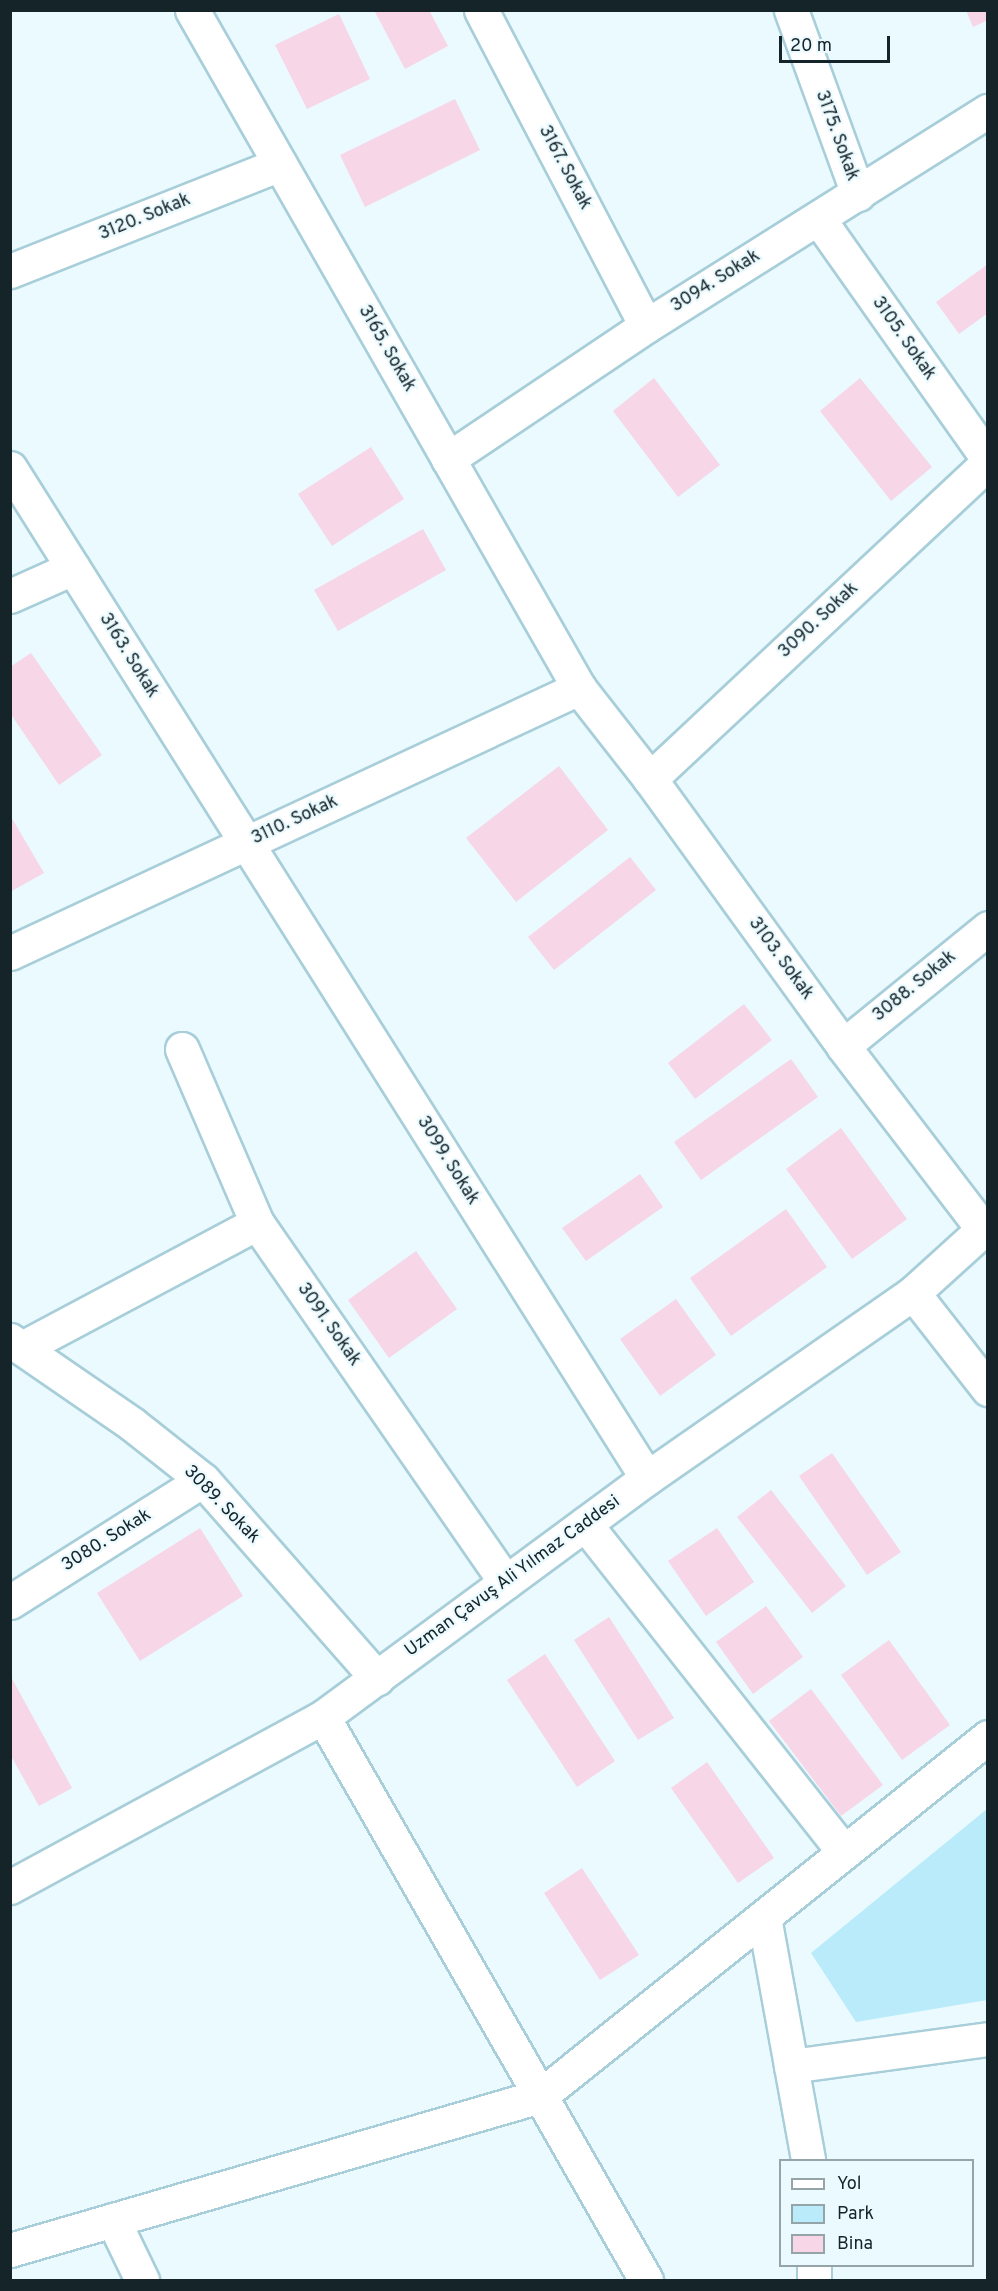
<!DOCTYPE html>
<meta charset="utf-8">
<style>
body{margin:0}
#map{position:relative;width:998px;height:2291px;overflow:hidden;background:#eafafe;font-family:Overpass,sans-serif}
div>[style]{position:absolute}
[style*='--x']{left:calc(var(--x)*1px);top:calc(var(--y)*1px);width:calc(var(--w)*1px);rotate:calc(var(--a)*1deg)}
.green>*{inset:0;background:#b9ebfa}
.building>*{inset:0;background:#f7d6e8}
.roads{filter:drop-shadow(2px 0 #a7ced9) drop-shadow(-2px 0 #a7ced9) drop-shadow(0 2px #a7ced9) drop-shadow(0 -2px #a7ced9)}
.minor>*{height:33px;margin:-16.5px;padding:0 16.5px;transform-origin:16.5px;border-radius:16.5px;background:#fff}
span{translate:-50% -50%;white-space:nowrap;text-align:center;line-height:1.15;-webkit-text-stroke:4.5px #eafafe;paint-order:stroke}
.street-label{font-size:18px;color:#152429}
.frame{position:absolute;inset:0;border:12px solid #152429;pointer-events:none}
.legend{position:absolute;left:779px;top:2159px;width:195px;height:108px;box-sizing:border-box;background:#eafafe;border:2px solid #95a4a9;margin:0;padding:8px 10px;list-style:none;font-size:18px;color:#152429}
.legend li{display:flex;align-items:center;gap:12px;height:30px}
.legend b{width:30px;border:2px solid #95a4a9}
.scale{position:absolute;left:779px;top:36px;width:111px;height:27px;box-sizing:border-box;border:3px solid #152429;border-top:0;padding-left:8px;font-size:18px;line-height:21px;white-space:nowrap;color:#152429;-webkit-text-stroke:4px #eafafe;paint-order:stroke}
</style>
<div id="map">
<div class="green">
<div style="clip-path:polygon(987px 1809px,987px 2000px,856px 2022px,811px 1953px)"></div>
</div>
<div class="building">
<div style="clip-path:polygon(374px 10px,429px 10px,448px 46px,405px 69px)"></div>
<div style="clip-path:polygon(966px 10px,988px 10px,988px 20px,973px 27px)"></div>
<div style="clip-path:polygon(339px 14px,370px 79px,307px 109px,275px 45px)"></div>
<div style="clip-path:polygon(455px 99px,480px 150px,365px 207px,340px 155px)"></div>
<div style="clip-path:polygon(988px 264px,988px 313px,959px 334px,936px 302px)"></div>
<div style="clip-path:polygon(654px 378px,720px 465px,678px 497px,613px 411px)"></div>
<div style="clip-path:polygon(860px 378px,932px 467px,891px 501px,820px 411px)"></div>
<div style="clip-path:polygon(371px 447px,404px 499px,332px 546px,298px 494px)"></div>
<div style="clip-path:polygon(423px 529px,446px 570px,338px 631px,314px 590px)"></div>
<div style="clip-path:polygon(31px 653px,102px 755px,59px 785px,10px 713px,10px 667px)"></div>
<div style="clip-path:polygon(559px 766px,608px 830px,516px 902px,466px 838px)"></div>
<div style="clip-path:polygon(10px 815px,44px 873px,10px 892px)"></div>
<div style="clip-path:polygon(630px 857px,656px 890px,554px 970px,528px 937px)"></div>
<div style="clip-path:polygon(744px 1004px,772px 1040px,695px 1099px,668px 1063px)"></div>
<div style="clip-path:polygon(791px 1059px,818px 1097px,701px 1180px,674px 1142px)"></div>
<div style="clip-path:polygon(841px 1128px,907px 1219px,852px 1259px,786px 1169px)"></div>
<div style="clip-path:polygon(640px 1174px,663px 1207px,586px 1261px,562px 1228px)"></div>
<div style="clip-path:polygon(786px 1209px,827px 1267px,731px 1336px,690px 1278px)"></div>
<div style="clip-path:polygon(416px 1251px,457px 1309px,389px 1358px,348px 1300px)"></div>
<div style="clip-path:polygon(676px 1299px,716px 1355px,660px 1396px,620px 1339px)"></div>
<div style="clip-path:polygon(832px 1453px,901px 1552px,867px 1575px,799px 1476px)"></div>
<div style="clip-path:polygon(771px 1490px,846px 1586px,812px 1613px,737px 1517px)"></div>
<div style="clip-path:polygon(200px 1528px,243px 1596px,140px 1661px,97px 1593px)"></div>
<div style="clip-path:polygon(717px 1528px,754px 1582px,706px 1616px,668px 1561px)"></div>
<div style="clip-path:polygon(766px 1606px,803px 1657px,753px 1694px,716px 1642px)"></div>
<div style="clip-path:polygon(609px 1617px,674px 1718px,638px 1740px,574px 1640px)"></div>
<div style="clip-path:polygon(889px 1640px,950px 1725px,902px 1760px,841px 1675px)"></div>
<div style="clip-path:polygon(545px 1654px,615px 1761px,577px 1787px,507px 1680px)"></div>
<div style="clip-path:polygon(10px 1675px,72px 1788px,39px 1806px,10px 1754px)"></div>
<div style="clip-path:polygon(811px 1689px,883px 1785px,841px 1816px,769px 1721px)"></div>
<div style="clip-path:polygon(707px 1762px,774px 1858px,738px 1883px,671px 1788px)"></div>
<div style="clip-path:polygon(582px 1868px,639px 1955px,600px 1980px,544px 1893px)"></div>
</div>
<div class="roads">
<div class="minor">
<div style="--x:192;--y:10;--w:781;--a:60.28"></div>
<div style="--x:579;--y:688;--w:115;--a:52"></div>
<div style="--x:650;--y:779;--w:329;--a:54.1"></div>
<div style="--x:843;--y:1046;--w:230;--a:52.6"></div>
<div style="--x:481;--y:10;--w:356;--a:62.4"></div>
<div style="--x:791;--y:10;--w:196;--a:70"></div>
<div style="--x:818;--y:218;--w:295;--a:54.8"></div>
<div style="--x:10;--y:271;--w:290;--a:-21.6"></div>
<div style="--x:448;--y:459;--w:239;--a:-33.9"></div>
<div style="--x:646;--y:326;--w:404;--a:-32.2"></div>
<div style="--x:10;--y:468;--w:1194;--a:57.76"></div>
<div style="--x:10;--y:596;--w:69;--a:-24"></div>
<div style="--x:650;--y:779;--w:463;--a:-43.1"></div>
<div style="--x:10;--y:953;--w:628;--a:-24.97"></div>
<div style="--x:843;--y:1046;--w:187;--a:-39.1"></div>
<div style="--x:182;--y:1049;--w:189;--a:66.7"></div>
<div style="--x:257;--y:1223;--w:437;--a:55.3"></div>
<div style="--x:913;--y:1293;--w:122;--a:52"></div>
<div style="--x:10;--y:1340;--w:148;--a:34.5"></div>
<div style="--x:132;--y:1424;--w:90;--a:38.3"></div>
<div style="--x:203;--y:1480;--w:264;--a:48.7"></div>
<div style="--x:22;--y:1348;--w:266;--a:-28"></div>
<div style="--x:585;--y:1524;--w:418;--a:51.7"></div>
<div style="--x:10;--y:1602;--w:228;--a:-32.3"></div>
<div style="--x:323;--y:1717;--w:649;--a:60.16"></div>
<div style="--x:10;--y:1887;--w:356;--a:-28.5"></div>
<div style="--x:323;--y:1717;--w:403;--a:-36.4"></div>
<div style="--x:647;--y:1478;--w:324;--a:-34.8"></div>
<div style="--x:913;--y:1293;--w:101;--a:-42.2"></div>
<div style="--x:764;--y:1917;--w:247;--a:79.7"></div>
<div style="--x:791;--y:2066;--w:199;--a:-7.8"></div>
<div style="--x:113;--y:2220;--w:67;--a:64.2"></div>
<div style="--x:10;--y:2250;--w:552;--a:-16.2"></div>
<div style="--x:540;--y:2096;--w:574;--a:-38.71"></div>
<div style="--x:814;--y:2280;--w:14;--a:-90"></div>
</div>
</div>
<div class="street-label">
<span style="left:836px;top:136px;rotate:70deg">3175. Sokak</span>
<span style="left:564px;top:168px;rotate:62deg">3167. Sokak</span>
<span style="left:145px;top:218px;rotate:-22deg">3120. Sokak</span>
<span style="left:716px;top:282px;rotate:-32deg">3094. Sokak</span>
<span style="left:903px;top:339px;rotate:55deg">3105. Sokak</span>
<span style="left:386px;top:349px;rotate:60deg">3165. Sokak</span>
<span style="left:819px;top:621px;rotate:-43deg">3090. Sokak</span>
<span style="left:128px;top:656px;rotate:58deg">3163. Sokak</span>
<span style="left:295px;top:821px;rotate:-25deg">3110. Sokak</span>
<span style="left:780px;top:959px;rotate:54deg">3103. Sokak</span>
<span style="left:915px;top:987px;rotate:-39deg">3088. Sokak</span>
<span style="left:447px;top:1161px;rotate:58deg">3099. Sokak</span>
<span style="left:328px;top:1325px;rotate:55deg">3091. Sokak</span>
<span style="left:221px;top:1505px;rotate:46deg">3089. Sokak</span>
<span style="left:107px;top:1541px;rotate:-32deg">3080. Sokak</span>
<span style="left:513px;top:1577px;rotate:-36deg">Uzman Çavuş Ali Yılmaz Caddesi</span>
</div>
<div class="frame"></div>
<ul class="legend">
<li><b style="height:8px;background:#fff"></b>Yol</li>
<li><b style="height:16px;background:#b9ebfa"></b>Park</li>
<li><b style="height:16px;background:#f7d6e8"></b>Bina</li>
</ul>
<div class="scale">20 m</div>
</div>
